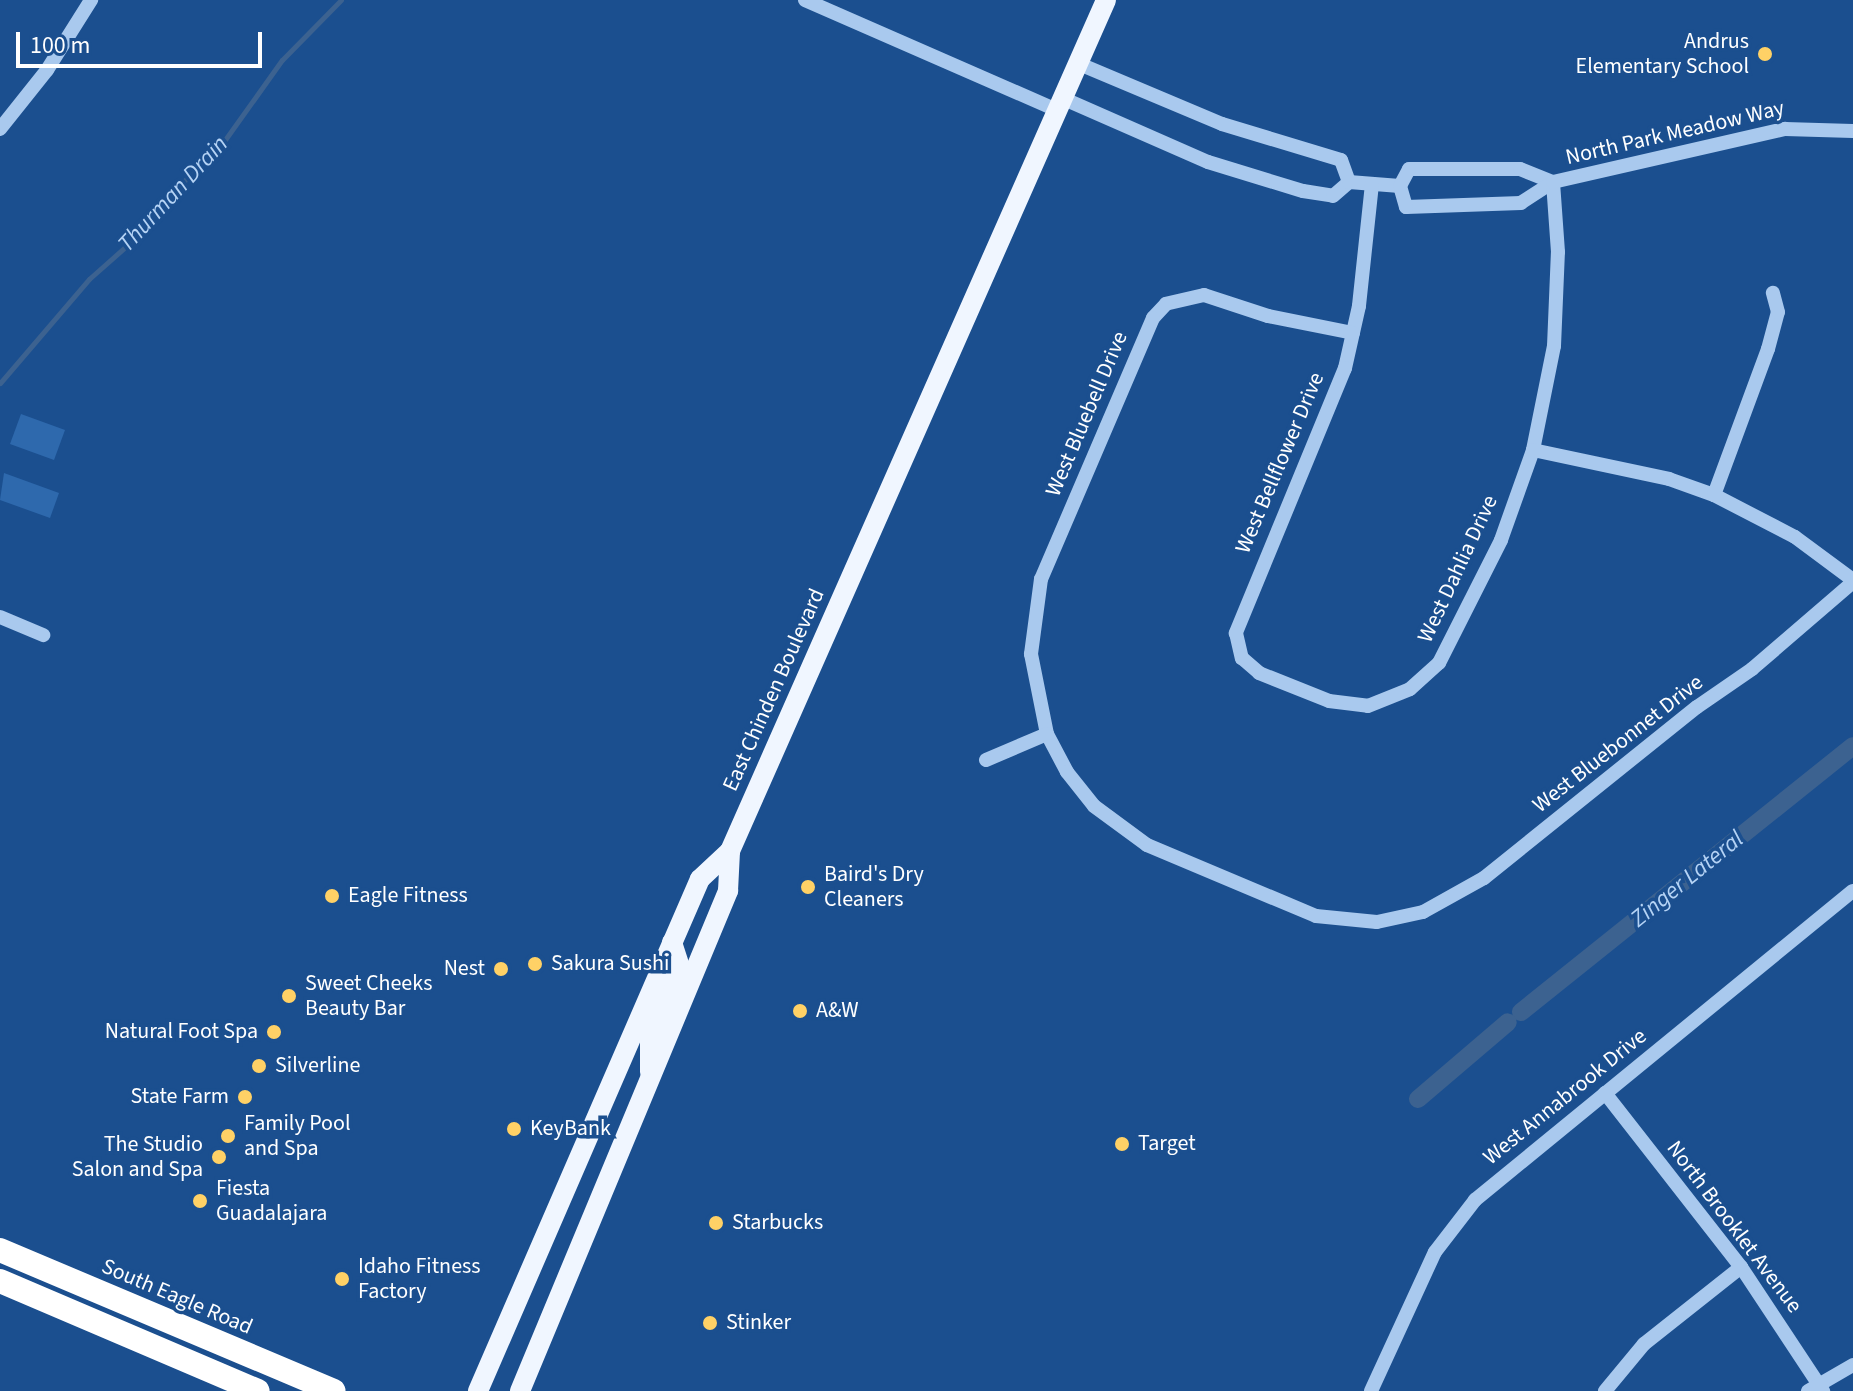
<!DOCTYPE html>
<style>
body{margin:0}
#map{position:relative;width:1853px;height:1391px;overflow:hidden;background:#1b4f8f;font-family:"Source Sans 3",sans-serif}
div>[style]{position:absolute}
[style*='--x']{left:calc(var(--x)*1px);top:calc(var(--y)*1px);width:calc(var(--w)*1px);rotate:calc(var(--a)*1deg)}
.green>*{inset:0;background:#2e69ad}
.stream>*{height:5px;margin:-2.5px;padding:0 2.5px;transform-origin:2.5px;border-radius:2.5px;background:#3c6290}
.canal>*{height:18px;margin:-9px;padding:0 9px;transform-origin:9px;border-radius:9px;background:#3c6290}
.minor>*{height:14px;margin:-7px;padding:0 7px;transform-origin:7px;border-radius:7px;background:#a9c9ee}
.major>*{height:20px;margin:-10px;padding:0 10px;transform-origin:10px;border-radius:10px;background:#f0f6ff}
.highway>*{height:24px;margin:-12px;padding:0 12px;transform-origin:12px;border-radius:12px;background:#fff}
.dots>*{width:22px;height:22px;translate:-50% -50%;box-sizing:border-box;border:4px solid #1b4f8f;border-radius:50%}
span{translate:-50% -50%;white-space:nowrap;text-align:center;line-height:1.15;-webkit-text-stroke:7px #1b4f8f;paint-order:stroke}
.poi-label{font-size:22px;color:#fff}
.right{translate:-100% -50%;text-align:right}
.left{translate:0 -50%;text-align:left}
.street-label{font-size:22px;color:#fff}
.water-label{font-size:24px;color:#b5d3f5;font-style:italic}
.scale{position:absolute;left:16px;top:32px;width:246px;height:36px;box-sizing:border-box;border:4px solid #fff;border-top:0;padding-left:10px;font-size:24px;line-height:28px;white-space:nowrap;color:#fff;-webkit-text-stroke:6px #1b4f8f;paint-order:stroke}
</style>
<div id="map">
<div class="green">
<div style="clip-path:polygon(21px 414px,65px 430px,54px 460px,10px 444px)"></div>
<div style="clip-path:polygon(4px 473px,59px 493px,50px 518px,0 500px)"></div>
</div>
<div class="stream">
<div style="--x:0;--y:383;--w:137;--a:-49.4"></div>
<div style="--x:89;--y:279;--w:57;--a:-41.5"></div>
<div style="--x:132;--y:241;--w:37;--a:-57"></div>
<div style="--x:152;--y:210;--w:88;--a:-42.2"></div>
<div style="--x:217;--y:151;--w:112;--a:-54.5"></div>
<div style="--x:282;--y:60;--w:84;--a:-45.5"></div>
</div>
<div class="canal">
<div style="--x:1521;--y:1012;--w:425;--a:-38.7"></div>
<div style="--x:1418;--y:1099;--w:118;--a:-40.5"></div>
</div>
<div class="minor">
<div style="--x:805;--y:0;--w:275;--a:23.6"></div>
<div style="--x:1077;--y:63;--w:157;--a:22.8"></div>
<div style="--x:1222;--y:124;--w:124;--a:16.8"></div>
<div style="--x:1341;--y:160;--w:23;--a:70"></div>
<div style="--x:1062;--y:98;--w:159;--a:23.7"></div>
<div style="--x:1208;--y:162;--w:99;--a:17"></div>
<div style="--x:1303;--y:191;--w:30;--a:9"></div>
<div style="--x:1333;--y:196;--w:21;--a:-41"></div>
<div style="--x:1349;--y:182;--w:51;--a:4.5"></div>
<div style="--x:0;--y:129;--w:75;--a:-51.5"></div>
<div style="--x:47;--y:70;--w:83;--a:-57.8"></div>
<div style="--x:1409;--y:169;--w:111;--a:0"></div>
<div style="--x:1520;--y:169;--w:35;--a:22"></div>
<div style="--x:1553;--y:182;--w:38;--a:147"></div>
<div style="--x:1521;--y:203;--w:115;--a:178"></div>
<div style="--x:1406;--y:207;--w:22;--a:-106"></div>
<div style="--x:1400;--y:186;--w:19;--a:-62"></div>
<div style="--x:1372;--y:184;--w:123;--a:96.1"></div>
<div style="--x:1359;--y:306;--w:64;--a:102.7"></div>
<div style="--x:1345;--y:368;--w:287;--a:112.4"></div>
<div style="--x:1236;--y:633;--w:26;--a:77"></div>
<div style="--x:1242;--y:658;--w:23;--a:41"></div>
<div style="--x:1259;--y:673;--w:75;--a:21.8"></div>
<div style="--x:1329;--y:701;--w:39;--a:7"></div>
<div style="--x:1368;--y:706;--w:45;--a:-22"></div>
<div style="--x:1410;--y:689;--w:39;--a:-42"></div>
<div style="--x:1439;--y:663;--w:138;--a:-63.2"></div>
<div style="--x:1501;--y:540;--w:96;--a:-70.4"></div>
<div style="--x:1533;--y:450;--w:106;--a:-78.6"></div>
<div style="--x:1554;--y:346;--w:94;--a:-87.6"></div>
<div style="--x:1558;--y:252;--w:70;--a:-94.1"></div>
<div style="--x:1553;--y:182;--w:238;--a:-12.9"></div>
<div style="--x:1785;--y:129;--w:68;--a:1.7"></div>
<div style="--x:1353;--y:333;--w:87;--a:-168.7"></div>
<div style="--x:1268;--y:316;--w:67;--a:-161.8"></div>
<div style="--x:1204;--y:295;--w:39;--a:167"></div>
<div style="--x:1166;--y:304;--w:19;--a:133"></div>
<div style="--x:1153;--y:318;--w:284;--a:113.2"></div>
<div style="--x:1041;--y:579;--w:76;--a:97.6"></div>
<div style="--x:1031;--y:654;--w:82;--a:78.7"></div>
<div style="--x:1047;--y:734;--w:43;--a:62.2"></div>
<div style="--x:1067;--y:772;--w:43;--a:51.5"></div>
<div style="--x:1094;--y:806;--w:66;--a:36.3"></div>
<div style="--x:1147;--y:845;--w:183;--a:22.8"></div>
<div style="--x:1316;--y:916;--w:61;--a:5.6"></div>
<div style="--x:1377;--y:922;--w:47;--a:-12.3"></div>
<div style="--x:1423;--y:912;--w:70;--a:-29.1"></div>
<div style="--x:1484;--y:878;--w:273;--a:-38.8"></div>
<div style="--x:1697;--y:707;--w:67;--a:-34.6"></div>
<div style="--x:1752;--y:669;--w:133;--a:-40.7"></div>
<div style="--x:1533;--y:450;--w:139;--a:12"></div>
<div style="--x:1669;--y:479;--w:48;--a:19.6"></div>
<div style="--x:1714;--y:495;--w:91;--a:27.4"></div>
<div style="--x:1795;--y:537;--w:72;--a:36.6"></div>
<div style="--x:1714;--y:495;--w:156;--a:-69.7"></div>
<div style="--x:1768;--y:349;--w:38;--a:-75"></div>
<div style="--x:1778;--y:312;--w:20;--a:-105"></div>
<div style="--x:0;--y:617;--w:47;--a:22.7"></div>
<div style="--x:986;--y:760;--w:66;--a:-23.1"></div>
<div style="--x:1605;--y:1093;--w:221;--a:52"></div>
<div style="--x:1741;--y:1267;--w:149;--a:56.5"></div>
<div style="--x:1371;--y:1391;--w:153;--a:-65.3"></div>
<div style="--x:1435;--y:1252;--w:66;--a:-52.4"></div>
<div style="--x:1475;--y:1200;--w:488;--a:-39.3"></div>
<div style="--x:1605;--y:1391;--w:61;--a:-50.3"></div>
<div style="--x:1644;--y:1344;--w:124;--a:-38.4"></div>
<div style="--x:1808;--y:1391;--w:52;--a:-30"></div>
</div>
<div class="major">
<div style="--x:650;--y:1072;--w:31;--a:-90"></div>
<div style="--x:650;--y:1041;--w:80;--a:-67.9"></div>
<div style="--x:680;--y:967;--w:26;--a:-108"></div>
<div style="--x:478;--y:1391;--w:558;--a:-66.56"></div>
<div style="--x:700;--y:879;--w:41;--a:-43"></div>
<div style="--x:730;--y:851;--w:930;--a:-66.16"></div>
<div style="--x:520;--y:1391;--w:542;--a:-67.41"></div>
<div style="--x:728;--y:891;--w:40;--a:-87.1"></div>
</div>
<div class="highway">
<div style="--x:0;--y:1250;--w:362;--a:22.9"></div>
<div style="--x:0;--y:1281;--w:280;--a:23.1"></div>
</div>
<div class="dots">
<div style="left:1765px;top:54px;background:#ffd166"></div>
<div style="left:808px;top:887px;background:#ffd166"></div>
<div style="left:332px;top:896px;background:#ffd166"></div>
<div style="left:535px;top:964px;background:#ffd166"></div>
<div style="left:501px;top:969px;background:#ffd166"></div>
<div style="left:289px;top:996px;background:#ffd166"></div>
<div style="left:800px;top:1011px;background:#ffd166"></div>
<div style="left:274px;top:1032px;background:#ffd166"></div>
<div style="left:259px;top:1066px;background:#ffd166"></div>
<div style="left:245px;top:1097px;background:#ffd166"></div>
<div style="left:514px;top:1129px;background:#ffd166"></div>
<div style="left:228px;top:1136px;background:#ffd166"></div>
<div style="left:1122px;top:1144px;background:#ffd166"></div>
<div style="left:219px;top:1157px;background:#ffd166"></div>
<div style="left:200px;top:1201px;background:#ffd166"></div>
<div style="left:716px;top:1223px;background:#ffd166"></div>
<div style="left:342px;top:1279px;background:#ffd166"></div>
<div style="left:710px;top:1323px;background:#ffd166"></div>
</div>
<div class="poi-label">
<span class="right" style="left:1749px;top:54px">Andrus<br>Elementary School</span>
<span class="left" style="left:824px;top:887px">Baird's Dry<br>Cleaners</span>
<span class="left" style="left:348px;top:896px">Eagle Fitness</span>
<span class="left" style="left:551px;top:964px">Sakura Sushi</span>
<span class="right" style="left:485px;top:969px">Nest</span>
<span class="left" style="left:305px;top:996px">Sweet Cheeks<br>Beauty Bar</span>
<span class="left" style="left:816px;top:1011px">A&amp;W</span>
<span class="right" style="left:258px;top:1032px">Natural Foot Spa</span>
<span class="left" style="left:275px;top:1066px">Silverline</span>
<span class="right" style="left:229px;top:1097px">State Farm</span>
<span class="left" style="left:244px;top:1136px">Family Pool<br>and Spa</span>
<span class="left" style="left:530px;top:1129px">KeyBank</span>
<span class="right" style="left:203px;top:1157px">The Studio<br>Salon and Spa</span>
<span class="left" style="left:1138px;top:1144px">Target</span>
<span class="left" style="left:216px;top:1201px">Fiesta<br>Guadalajara</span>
<span class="left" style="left:732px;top:1223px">Starbucks</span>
<span class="left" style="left:358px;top:1279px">Idaho Fitness<br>Factory</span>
<span class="left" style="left:726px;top:1323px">Stinker</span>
</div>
<div class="street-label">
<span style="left:1675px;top:133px;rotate:-13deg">North Park Meadow Way</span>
<span style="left:1087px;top:414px;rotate:-67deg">West Bluebell Drive</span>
<span style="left:1280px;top:463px;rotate:-67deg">West Bellflower Drive</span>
<span style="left:1458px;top:569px;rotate:-65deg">West Dahlia Drive</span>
<span style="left:774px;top:690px;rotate:-66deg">East Chinden Boulevard</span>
<span style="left:1618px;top:744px;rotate:-38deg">West Bluebonnet Drive</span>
<span style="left:1565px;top:1097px;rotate:-39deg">West Annabrook Drive</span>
<span style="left:1734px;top:1227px;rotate:53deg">North Brooklet Avenue</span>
<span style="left:177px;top:1297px;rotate:23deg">South Eagle Road</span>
</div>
<div class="water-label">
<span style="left:173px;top:194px;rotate:-47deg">Thurman Drain</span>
<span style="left:1687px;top:879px;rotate:-39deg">Zinger Lateral</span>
</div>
<div class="scale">100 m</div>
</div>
